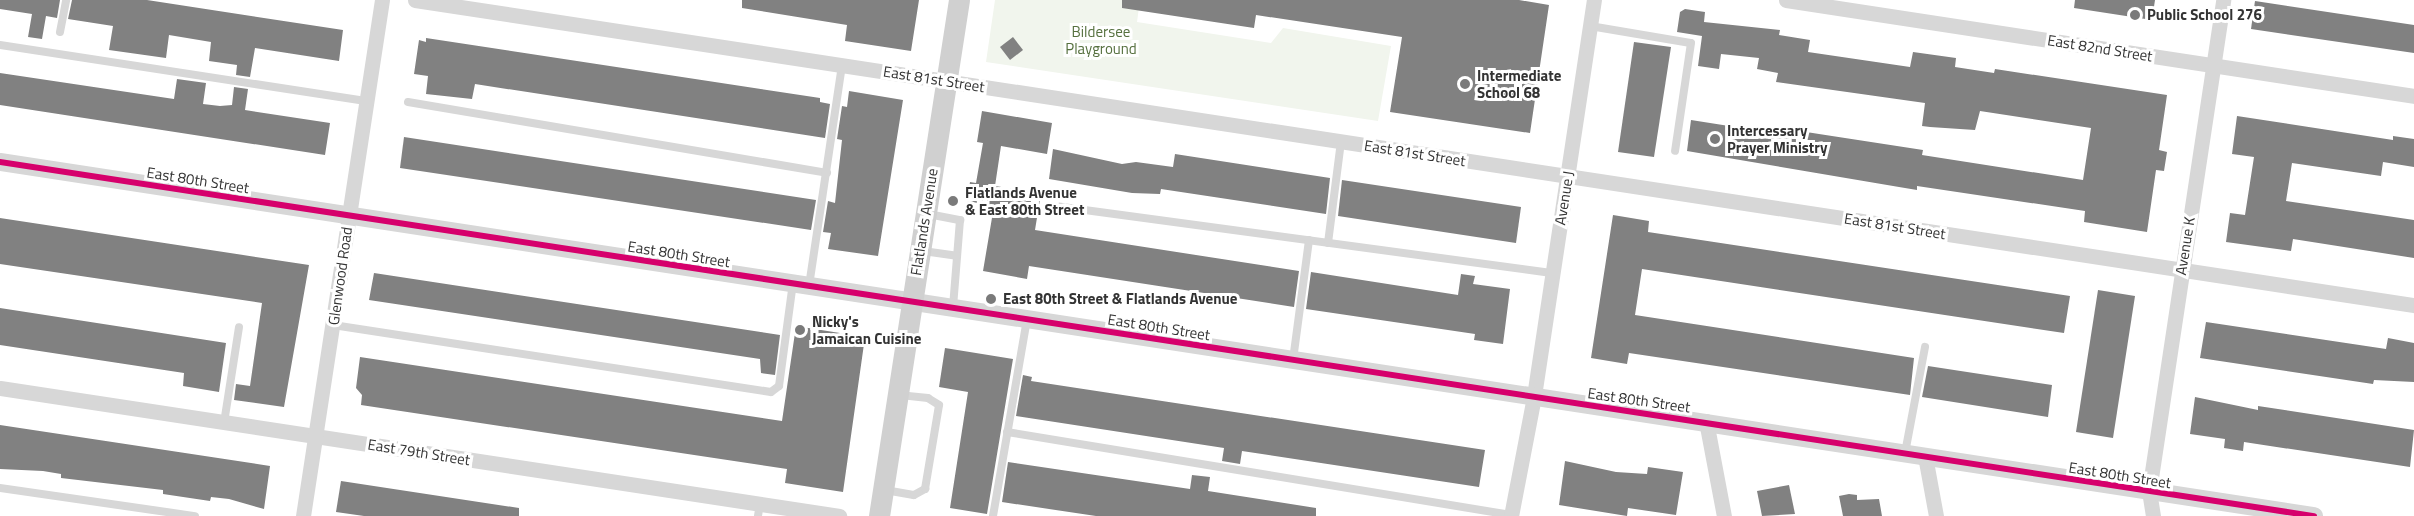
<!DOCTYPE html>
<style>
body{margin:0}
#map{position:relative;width:2414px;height:516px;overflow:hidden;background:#fff;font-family:"Titillium Web",sans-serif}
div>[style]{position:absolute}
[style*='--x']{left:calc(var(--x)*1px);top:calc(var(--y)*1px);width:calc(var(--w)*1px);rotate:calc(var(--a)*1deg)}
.green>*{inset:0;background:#f1f5ed}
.building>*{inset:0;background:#818181}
.service>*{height:8px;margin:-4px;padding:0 4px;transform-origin:4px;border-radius:4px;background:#d7d7d7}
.minor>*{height:15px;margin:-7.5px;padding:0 7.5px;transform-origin:7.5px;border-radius:7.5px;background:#d7d7d7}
.tertiary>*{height:18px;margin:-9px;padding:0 9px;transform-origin:9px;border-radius:9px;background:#d7d7d7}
.secondary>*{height:21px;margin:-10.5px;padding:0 10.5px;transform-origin:10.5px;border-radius:10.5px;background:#d0d0d0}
.cycleway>*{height:6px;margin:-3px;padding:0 3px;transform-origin:3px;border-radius:3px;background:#d6006c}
.dots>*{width:16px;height:16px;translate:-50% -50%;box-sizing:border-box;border:3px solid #fff;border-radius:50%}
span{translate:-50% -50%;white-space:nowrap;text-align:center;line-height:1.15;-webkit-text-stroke:6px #fff;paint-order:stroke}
.poi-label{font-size:15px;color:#333;font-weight:700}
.left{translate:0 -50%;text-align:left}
.park-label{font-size:15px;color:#56703f}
.street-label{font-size:15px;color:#333}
</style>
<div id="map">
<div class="green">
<div style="clip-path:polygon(995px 0,1140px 0,1137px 22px,1271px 43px,1283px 28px,1391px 46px,1378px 121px,986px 62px)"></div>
</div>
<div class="building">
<div style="clip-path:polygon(0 0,60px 0,57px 18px,46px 16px,42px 39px,28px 37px,32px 14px,0 9px)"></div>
<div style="clip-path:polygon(72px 0,147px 0,343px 30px,339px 61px,255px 48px,250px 77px,236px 75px,237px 65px,209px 61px,211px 42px,169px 35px,166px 58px,109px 50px,113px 26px,68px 19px)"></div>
<div style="clip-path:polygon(742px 0,919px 0,911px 51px,845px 41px,847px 25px,742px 8px)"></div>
<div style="clip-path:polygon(1122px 0,1519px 0,1549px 5px,1530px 133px,1390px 112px,1402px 37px,1256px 15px,1254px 28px,1122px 8px)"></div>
<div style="clip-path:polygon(2075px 0,2155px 0,2152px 20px,2074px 8px)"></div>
<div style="clip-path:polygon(2255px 1px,2414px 25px,2414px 53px,2251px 29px)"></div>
<div style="clip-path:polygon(1685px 9px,1705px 12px,1704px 22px,1780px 30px,1779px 35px,1810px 40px,1808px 52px,1910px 67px,1913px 52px,1956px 58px,1955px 67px,1994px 73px,1995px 69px,2167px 95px,2159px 150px,2167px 152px,2164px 171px,2156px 170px,2147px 232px,2084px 222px,2085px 211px,1917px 186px,1917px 190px,1899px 187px,1687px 151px,1691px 120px,1800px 137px,1800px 131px,1819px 134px,1923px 150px,1922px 155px,2083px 180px,2091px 128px,1980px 111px,1975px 130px,1930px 127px,1922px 126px,1925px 103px,1776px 82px,1778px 73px,1757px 69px,1759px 58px,1721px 54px,1719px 69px,1698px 66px,1702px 36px,1677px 32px,1680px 12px)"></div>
<div style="clip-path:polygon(1013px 37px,1023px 50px,1010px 60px,1000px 47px)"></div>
<div style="clip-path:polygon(426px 38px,820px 98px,820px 102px,830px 104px,825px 138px,475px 84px,472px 99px,426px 94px,428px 76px,414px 74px,419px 40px,426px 42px)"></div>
<div style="clip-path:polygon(1634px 42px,1671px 47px,1654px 157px,1618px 152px)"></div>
<div style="clip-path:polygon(0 73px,174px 99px,177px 79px,206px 83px,203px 104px,220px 106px,232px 105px,234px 87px,248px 89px,245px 110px,330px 123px,325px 155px,0 105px)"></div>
<div style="clip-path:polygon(849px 91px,903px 100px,878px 256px,828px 249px,831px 233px,823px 232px,828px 201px,835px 203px,842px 140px,837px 139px,842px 106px,847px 107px)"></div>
<div style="clip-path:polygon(982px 111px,1052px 123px,1047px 154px,1001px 146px,995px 186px,1041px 193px,1035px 230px,1299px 271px,1294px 307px,1029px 266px,1027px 279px,983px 271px,994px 206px,967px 201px,970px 182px,976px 183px,983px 143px,977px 142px)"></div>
<div style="clip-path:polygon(2237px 116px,2393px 140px,2393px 136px,2414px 139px,2414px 167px,2383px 162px,2381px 176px,2292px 163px,2286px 201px,2414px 220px,2414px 258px,2293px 239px,2291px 251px,2226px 242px,2230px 213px,2245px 215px,2254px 157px,2232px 154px)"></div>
<div style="clip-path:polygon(404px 137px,816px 200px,811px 230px,400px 168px)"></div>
<div style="clip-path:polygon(1053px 149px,1122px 164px,1136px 162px,1173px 167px,1175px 154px,1330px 178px,1326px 214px,1161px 189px,1160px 194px,1132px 193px,1049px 179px)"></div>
<div style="clip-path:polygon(1342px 180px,1521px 207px,1516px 243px,1338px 216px)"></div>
<div style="clip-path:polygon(1613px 215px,1649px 221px,1648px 232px,2070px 296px,2064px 333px,1642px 269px,1635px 315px,1914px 358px,1910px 395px,1629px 353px,1627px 364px,1591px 358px)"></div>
<div style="clip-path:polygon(0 218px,309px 265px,284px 407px,234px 400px,236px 384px,250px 386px,262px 303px,0 264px)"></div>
<div style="clip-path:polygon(1311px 272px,1458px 295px,1461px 274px,1475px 276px,1473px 284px,1510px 289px,1503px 344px,1474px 340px,1475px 334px,1306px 309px)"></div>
<div style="clip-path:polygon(374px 273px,780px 335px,775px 375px,761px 373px,760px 359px,369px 300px)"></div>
<div style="clip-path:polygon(2098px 290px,2135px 296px,2113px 438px,2076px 432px)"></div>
<div style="clip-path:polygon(0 308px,226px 343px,219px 392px,183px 386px,184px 373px,0 345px)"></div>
<div style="clip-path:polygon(2206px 322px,2386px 349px,2388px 338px,2414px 343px,2414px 382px,2374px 380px,2373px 384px,2200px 358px)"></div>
<div style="clip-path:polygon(796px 326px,865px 337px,843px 492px,785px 483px,787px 469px,361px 405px,362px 395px,356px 388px,360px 357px,782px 421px)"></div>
<div style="clip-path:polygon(945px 348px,1013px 359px,987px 514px,950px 508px,968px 392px,939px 387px)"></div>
<div style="clip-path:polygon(1928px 366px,2052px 385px,2048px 417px,1922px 397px)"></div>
<div style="clip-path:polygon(1023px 375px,1032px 377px,1031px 381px,1485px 450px,1479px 487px,1242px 451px,1240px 464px,1222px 461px,1224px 448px,1016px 416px)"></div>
<div style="clip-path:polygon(2195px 397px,2258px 410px,2258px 406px,2414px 430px,2410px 467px,2244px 442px,2243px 451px,2224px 448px,2225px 439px,2190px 434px)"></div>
<div style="clip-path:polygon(0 425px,270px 466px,264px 509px,229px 499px,211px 497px,210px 501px,163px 494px,163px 490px,61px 478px,61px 474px,43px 471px,0 469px)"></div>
<div style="clip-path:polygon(1565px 461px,1616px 472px,1647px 474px,1648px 467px,1683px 472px,1676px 515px,1628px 508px,1627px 516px,1559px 505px)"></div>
<div style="clip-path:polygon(1008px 462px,1190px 489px,1192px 475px,1210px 477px,1208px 491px,1316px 508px,1316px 516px,1096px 516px,1002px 502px)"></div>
<div style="clip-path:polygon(341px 481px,519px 508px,519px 516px,364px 516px,336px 512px)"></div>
<div style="clip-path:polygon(1789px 485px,1795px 514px,1762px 516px,1757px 491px)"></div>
<div style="clip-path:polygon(1849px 494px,1857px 495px,1857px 500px,1879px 499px,1882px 516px,1843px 516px,1839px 496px)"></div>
</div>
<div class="service">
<div style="--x:1590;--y:26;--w:102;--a:9.6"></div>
<div style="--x:1691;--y:43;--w:109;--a:98.4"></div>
<div style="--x:60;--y:32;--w:33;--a:-79"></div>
<div style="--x:0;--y:45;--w:370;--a:8.7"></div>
<div style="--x:408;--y:102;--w:425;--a:9.6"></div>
<div style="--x:1055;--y:206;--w:501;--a:7.68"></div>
<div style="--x:928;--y:214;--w:33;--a:11"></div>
<div style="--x:960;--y:220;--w:87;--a:94.6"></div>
<div style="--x:1328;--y:243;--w:103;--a:-82.7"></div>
<div style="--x:923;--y:251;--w:34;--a:8"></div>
<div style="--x:809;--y:286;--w:223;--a:-81.5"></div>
<div style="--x:333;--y:325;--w:443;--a:8.7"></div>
<div style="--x:771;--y:392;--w:10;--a:-37"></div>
<div style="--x:779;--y:386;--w:104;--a:-82.3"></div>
<div style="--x:1293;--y:360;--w:121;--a:-82.4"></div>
<div style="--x:224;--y:423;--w:97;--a:-81.1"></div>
<div style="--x:1007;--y:432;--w:511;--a:9.35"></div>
<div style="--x:1905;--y:453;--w:108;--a:-79.3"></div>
<div style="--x:0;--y:488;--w:197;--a:8.2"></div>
<div style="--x:885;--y:490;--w:29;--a:10"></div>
<div style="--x:914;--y:495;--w:13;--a:-29"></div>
<div style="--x:925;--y:489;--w:85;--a:-80.5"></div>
<div style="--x:939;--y:405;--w:13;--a:-148"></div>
<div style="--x:928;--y:398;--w:30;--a:-174"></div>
<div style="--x:758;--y:516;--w:12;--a:-81"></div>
<div style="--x:993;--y:516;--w:200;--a:-80.2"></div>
</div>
<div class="minor">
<div style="--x:415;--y:0;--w:2022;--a:8.68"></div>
<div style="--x:1786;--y:0;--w:635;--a:8.69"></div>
<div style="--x:0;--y:388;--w:849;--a:8.67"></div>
<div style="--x:1706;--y:421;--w:97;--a:79.3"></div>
<div style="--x:1925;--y:456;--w:61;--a:79.6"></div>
<div style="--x:303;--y:516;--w:522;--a:-81.3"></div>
<div style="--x:1511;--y:516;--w:122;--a:-79.1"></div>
<div style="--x:1534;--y:396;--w:401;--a:-81.4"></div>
<div style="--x:2153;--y:516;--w:25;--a:-99"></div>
<div style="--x:2149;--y:491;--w:497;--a:-81.4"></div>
</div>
<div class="tertiary">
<div style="--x:0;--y:162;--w:2341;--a:8.7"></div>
</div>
<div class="secondary">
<div style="--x:879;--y:516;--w:522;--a:-81.19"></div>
</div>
<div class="cycleway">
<div style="--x:0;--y:162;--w:2341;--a:8.7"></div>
</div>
<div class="dots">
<div style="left:2135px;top:15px;background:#7a7a7a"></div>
<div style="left:1465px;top:84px;background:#7a7a7a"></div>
<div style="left:1715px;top:139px;background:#7a7a7a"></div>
<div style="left:953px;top:201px;background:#7a7a7a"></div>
<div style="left:991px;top:299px;background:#7a7a7a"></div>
<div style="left:800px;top:330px;background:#7a7a7a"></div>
</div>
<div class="poi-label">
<span class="left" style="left:2147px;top:15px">Public School 276</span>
<span class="left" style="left:1477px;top:84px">Intermediate<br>School 68</span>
<span class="left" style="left:1727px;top:139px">Intercessary<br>Prayer Ministry</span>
<span class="left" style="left:965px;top:201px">Flatlands Avenue<br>&amp; East 80th Street</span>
<span class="left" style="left:1003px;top:299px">East 80th Street &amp; Flatlands Avenue</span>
<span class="left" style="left:812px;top:330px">Nicky's<br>Jamaican Cuisine</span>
</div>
<div class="park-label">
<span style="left:1101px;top:40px">Bildersee<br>Playground</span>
</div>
<div class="street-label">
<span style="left:2100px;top:48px;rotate:9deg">East 82nd Street</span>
<span style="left:934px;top:79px;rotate:9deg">East 81st Street</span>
<span style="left:1415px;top:153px;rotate:9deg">East 81st Street</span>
<span style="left:198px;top:180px;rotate:9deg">East 80th Street</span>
<span style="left:1564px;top:198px;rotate:-81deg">Avenue J</span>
<span style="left:924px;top:222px;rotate:-81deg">Flatlands Avenue</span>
<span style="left:1895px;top:226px;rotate:9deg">East 81st Street</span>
<span style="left:2185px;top:246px;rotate:-81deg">Avenue K</span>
<span style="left:679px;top:254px;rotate:9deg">East 80th Street</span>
<span style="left:340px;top:276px;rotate:-82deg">Glenwood Road</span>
<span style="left:1159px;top:327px;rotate:9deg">East 80th Street</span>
<span style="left:1639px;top:400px;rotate:8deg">East 80th Street</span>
<span style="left:419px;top:452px;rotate:9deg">East 79th Street</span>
<span style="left:2120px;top:475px;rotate:9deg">East 80th Street</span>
</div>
</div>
